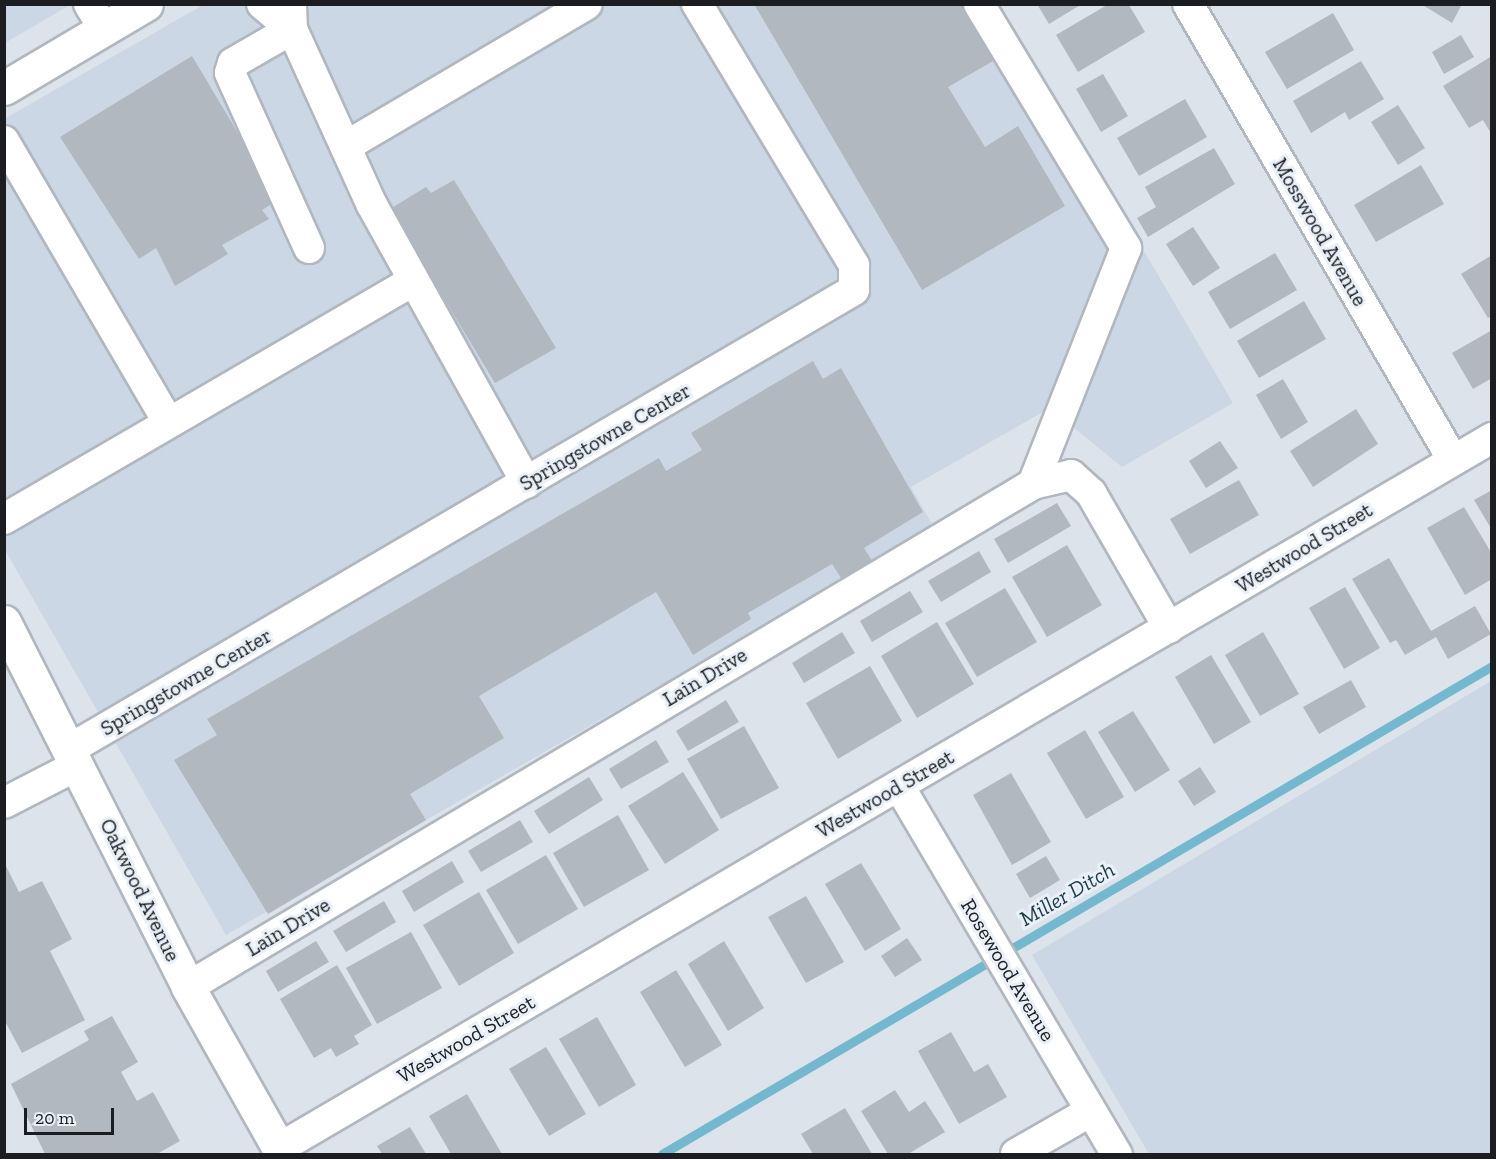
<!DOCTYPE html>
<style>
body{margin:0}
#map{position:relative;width:1496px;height:1159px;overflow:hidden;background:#dde3ea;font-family:"Zilla Slab",serif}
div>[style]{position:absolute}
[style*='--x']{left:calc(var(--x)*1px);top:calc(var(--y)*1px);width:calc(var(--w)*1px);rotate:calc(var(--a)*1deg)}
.built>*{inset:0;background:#cbd7e4}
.stream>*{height:9px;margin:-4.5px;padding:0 4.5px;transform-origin:4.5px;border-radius:4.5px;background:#74b8cf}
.building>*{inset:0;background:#b2b8bf}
.roads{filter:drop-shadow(2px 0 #b1b7be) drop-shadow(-2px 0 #b1b7be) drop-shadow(0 2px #b1b7be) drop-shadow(0 -2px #b1b7be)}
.minor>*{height:30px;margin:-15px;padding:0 15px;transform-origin:15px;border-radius:15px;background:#fff}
.major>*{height:33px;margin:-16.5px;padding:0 16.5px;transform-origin:16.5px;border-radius:16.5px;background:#fff}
span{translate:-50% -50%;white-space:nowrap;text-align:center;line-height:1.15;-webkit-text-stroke:6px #eaf0f8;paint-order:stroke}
.street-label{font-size:21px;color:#1b1d20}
.water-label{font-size:22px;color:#183944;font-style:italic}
.frame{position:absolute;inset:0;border:6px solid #1b1d20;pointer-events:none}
.scale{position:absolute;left:24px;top:1108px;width:90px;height:27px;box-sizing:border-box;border:3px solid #1b1d20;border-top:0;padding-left:8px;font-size:18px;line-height:21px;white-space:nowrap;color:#1b1d20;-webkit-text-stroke:4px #eaf0f8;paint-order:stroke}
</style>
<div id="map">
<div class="built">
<div style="clip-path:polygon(5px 4px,70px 4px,70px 5px,5px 43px)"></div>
<div style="clip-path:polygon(203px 5px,1000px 5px,1233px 403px,1122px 467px,1050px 408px,911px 487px,934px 528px,226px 935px,5px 550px,4px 119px)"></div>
<div style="clip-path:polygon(1491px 681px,1491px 1154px,1149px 1154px,1032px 955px)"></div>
</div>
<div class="stream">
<div style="--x:662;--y:1154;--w:963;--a:-30.45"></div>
</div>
<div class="building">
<div style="clip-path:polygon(754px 4px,961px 4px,993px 61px,948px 87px,985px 147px,1018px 126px,1065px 206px,922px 290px)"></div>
<div style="clip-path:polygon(1037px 4px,1082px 4px,1049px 24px)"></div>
<div style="clip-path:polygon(1421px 4px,1462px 4px,1452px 23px)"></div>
<div style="clip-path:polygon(1107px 5px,1129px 5px,1145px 32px,1078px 72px,1056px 35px)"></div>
<div style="clip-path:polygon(1333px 13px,1354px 50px,1287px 89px,1265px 52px)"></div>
<div style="clip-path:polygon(1461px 35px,1474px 57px,1444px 74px,1432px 52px)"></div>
<div style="clip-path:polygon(192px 56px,278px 200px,262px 210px,269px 219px,222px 245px,228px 254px,175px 286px,156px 248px,139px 259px,60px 137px)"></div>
<div style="clip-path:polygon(1492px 56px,1492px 135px,1483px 120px,1469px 128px,1443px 86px)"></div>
<div style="clip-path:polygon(1361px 61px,1384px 99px,1349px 120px,1345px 112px,1311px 133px,1293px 101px)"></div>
<div style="clip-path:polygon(1103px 74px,1128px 116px,1101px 132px,1076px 89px)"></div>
<div style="clip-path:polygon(1185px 99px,1207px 137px,1139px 176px,1117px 138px)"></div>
<div style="clip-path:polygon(1398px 105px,1425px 148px,1398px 165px,1371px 122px)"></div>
<div style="clip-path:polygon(1214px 148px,1235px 184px,1148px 237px,1137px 218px,1156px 207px,1145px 187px)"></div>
<div style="clip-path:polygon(1421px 165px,1444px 204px,1376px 242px,1354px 205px)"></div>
<div style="clip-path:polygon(454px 180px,556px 348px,495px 383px,390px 209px,426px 187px,431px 193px)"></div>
<div style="clip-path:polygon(1193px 227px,1220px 268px,1193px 286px,1166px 244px)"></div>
<div style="clip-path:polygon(1275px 253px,1297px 290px,1230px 329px,1208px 292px)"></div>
<div style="clip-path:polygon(1492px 255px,1492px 316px,1488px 318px,1461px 274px)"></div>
<div style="clip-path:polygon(1304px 301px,1326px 339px,1259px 378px,1237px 341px)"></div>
<div style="clip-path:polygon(1492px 330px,1492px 378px,1473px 389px,1452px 353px)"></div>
<div style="clip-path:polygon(813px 361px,823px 379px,841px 368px,923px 512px,864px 548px,874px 564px,843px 581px,832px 564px,748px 613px,751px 619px,693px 655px,656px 592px,479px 696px,504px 738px,410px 794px,426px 820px,268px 914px,174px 760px,217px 735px,207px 719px,659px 458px,666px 471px,702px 450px,691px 433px)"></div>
<div style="clip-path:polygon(1283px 379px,1308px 422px,1281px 439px,1256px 395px)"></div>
<div style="clip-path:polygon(1356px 409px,1378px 444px,1313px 487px,1290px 451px)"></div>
<div style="clip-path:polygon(1220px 441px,1238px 468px,1206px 488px,1189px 461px)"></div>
<div style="clip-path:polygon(1239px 480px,1259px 515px,1190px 554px,1170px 519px)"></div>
<div style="clip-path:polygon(1492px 490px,1492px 530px,1474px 500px)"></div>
<div style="clip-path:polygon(1057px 503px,1071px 526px,1008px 563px,994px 539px)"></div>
<div style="clip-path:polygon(1464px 507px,1492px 554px,1492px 579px,1465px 595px,1427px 528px)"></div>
<div style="clip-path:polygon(1067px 545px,1102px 605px,1047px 637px,1012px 577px)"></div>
<div style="clip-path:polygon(979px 551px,991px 572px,941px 602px,928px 581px)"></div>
<div style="clip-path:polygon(1389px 558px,1431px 631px,1475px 606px,1491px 634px,1448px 659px,1436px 637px,1405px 655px,1396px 640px,1390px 643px,1352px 579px)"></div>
<div style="clip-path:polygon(1345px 587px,1380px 648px,1344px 669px,1309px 608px)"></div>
<div style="clip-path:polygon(1005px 588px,1037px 642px,977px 677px,945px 623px)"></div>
<div style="clip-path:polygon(910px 591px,923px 612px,872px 642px,860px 621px)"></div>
<div style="clip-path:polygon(937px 622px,974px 684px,917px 718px,881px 656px)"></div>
<div style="clip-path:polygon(842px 632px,855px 653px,804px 683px,792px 663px)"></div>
<div style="clip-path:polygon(1263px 632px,1299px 694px,1260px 716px,1225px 655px)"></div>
<div style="clip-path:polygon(1211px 655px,1251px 722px,1214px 744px,1175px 677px)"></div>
<div style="clip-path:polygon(870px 666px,902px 721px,838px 759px,806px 703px)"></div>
<div style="clip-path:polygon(1351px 680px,1366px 707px,1319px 734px,1303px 707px)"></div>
<div style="clip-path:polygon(726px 700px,739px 722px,688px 751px,676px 731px)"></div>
<div style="clip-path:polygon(1133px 711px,1170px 770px,1135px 792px,1098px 732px)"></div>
<div style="clip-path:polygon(744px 726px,779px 788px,721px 819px,687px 759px)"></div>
<div style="clip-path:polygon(1085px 730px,1124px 797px,1086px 819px,1047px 753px)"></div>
<div style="clip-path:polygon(656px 740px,669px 762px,621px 789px,609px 769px)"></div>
<div style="clip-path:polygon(1200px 767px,1216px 792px,1194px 806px,1178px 781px)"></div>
<div style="clip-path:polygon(683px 772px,719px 830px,665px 864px,628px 806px)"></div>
<div style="clip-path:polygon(1011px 773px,1051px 842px,1012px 865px,973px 795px)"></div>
<div style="clip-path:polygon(589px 777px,603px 800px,549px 834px,534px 811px)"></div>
<div style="clip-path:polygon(618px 815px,649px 870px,584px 907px,553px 853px)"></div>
<div style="clip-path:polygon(520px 820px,533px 842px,481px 872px,468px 851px)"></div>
<div style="clip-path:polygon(546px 855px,578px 909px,518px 944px,486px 890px)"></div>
<div style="clip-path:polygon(1046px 856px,1060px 880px,1030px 898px,1016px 874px)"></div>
<div style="clip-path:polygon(452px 861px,464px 882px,414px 912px,402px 891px)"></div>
<div style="clip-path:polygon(861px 863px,901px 929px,865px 951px,825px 884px)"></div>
<div style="clip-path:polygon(5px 864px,19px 892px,42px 881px,72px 939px,50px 951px,85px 1020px,22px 1053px,5px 1021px)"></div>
<div style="clip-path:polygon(479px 892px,514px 953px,459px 986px,423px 925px)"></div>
<div style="clip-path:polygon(806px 896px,844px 962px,806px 983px,768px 917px)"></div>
<div style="clip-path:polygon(384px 901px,396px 922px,346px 952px,333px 931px)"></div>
<div style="clip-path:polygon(411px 932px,442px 988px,377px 1024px,346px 968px)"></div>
<div style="clip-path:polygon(907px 938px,922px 960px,895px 977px,881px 956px)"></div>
<div style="clip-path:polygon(316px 941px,329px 962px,278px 992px,266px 971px)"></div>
<div style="clip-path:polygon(724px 941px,764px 1008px,728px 1031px,688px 964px)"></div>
<div style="clip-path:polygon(337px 965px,372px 1025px,354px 1036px,359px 1044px,336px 1057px,331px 1048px,314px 1058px,280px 999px)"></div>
<div style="clip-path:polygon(676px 970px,722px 1045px,685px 1067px,640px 992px)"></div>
<div style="clip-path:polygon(112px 1016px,138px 1062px,121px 1072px,137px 1101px,153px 1092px,180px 1141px,157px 1154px,45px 1154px,11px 1084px,89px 1040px,84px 1031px)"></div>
<div style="clip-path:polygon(597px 1017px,636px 1085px,599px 1107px,559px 1039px)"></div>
<div style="clip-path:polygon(951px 1032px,974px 1072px,988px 1064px,1007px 1097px,959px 1124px,918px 1051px)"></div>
<div style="clip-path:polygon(546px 1047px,586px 1114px,549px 1136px,509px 1069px)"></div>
<div style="clip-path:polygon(895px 1090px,909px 1112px,925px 1101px,945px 1132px,908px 1154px,888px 1154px,861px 1111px)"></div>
<div style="clip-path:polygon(467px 1094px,502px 1154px,451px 1154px,429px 1116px)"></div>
<div style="clip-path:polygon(845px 1108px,872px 1154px,813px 1154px,801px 1134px)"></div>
<div style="clip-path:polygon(410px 1127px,426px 1154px,382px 1154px,377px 1146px)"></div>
</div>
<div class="roads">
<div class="minor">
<div style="--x:89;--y:4;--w:29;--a:59"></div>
<div style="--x:262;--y:4;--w:39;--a:40"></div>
<div style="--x:291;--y:4;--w:25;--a:88"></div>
<div style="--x:292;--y:29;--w:193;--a:65.6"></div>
<div style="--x:372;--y:205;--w:318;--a:60.9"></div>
<div style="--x:979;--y:4;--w:285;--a:58.9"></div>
<div style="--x:1126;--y:248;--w:254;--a:111.5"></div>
<div style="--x:1188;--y:4;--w:527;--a:59.84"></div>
<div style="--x:292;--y:29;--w:68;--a:150"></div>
<div style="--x:233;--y:63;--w:10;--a:107"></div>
<div style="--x:230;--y:73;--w:192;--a:65.7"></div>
<div style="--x:4;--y:141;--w:325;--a:59.7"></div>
<div style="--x:348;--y:145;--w:277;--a:-30.5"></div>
<div style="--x:4;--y:519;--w:473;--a:-30.2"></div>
<div style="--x:70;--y:749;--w:908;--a:-30.35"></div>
<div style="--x:854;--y:290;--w:25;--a:-90"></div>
<div style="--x:854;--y:265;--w:305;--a:-121"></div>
<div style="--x:899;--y:786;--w:428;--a:59.4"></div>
<div style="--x:4;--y:803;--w:83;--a:-27.2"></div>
<div style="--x:188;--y:987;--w:983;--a:-30.76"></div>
<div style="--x:1033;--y:484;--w:39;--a:-13"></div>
<div style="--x:1071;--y:475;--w:27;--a:42"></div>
<div style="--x:1091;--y:493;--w:156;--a:60"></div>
<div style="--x:278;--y:1149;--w:1407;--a:-30.36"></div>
<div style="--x:1016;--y:1154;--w:86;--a:-29.8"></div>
</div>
<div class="major">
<div style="--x:4;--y:88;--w:165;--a:-30.6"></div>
<div style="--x:4;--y:622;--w:409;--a:63.2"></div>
<div style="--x:188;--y:987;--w:192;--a:60.6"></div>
</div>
</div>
<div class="street-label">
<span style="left:1320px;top:232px;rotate:60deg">Mosswood Avenue</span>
<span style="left:605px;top:437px;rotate:-30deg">Springstowne Center</span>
<span style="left:1304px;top:548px;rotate:-31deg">Westwood Street</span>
<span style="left:705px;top:677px;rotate:-31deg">Lain Drive</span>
<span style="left:186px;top:682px;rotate:-30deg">Springstowne Center</span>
<span style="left:885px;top:794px;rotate:-30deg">Westwood Street</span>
<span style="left:140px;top:890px;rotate:64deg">Oakwood Avenue</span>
<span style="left:288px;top:927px;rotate:-31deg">Lain Drive</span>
<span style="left:1008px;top:970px;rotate:59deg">Rosewood Avenue</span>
<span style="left:466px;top:1039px;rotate:-30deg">Westwood Street</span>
</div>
<div class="water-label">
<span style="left:1067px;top:894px;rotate:-30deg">Miller Ditch</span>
</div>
<div class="frame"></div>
<div class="scale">20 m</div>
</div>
